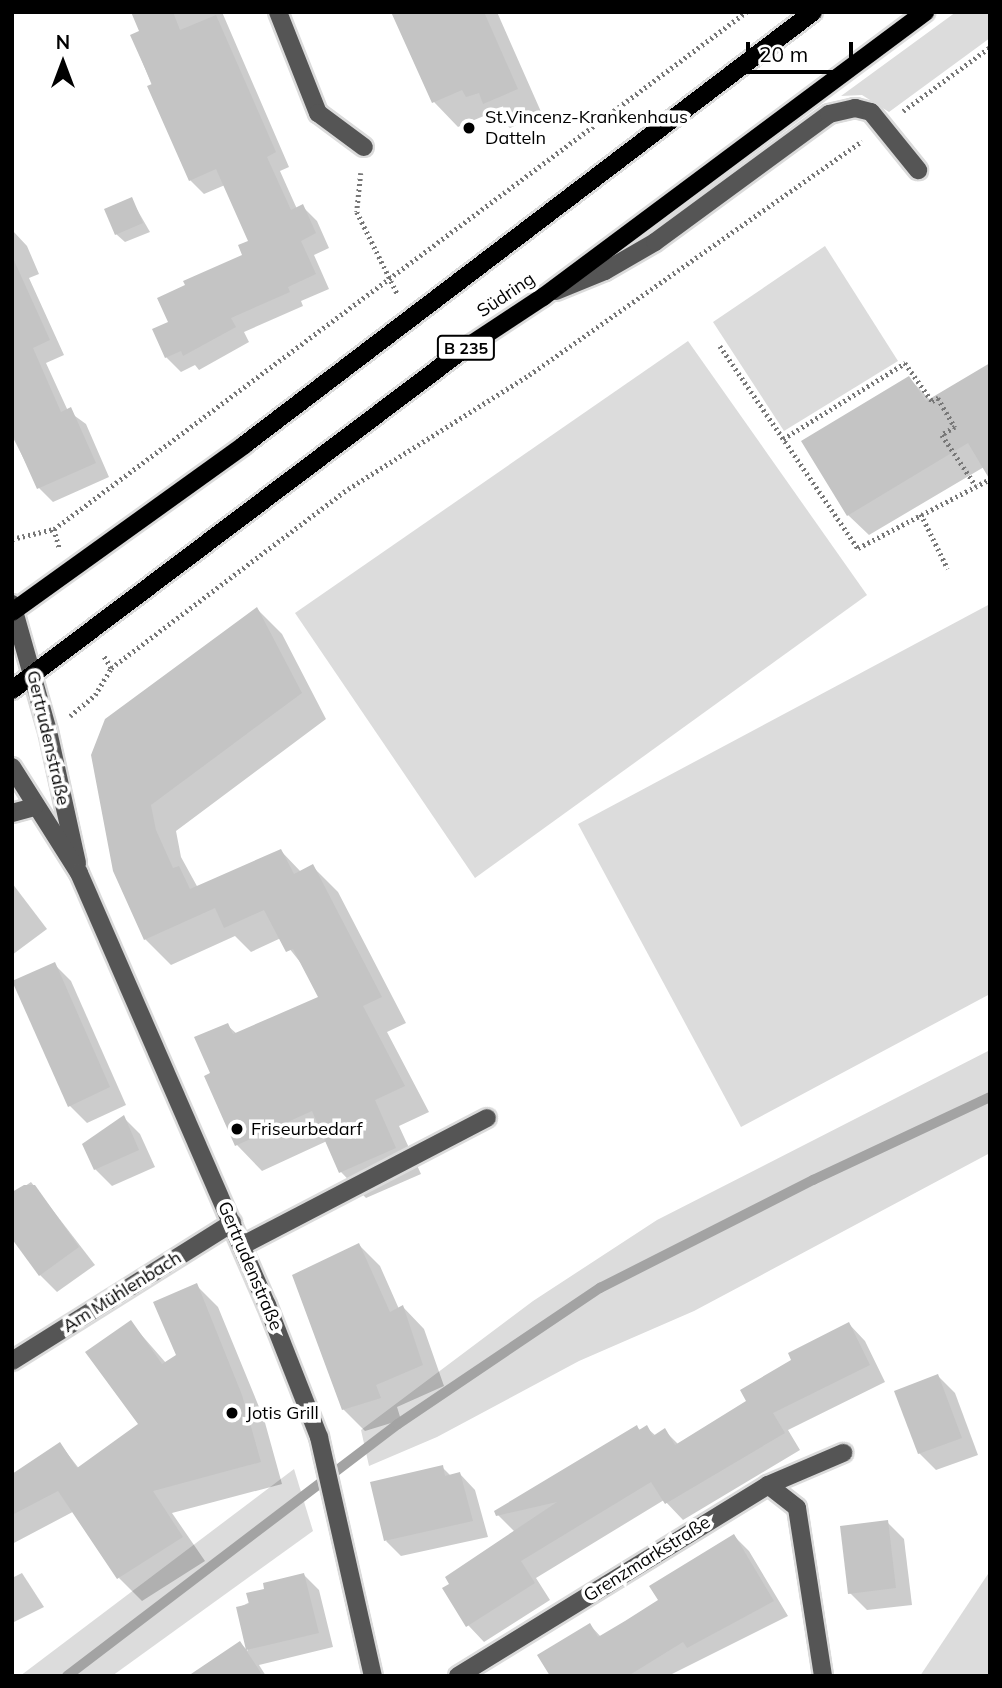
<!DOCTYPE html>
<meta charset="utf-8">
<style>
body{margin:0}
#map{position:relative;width:1002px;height:1688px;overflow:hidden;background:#fff;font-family:Mulish,sans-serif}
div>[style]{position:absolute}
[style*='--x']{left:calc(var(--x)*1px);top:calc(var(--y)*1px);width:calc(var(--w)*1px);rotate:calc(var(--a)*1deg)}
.green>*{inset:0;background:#dcdcdc}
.shadow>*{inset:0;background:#0003}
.stream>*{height:10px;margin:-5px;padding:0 5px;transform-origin:5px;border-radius:5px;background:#a3a3a3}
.building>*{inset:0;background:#c4c4c4}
.path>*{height:4.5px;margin-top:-2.25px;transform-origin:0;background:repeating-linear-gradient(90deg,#777 0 2px,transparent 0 5.5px)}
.roads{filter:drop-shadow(2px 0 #dbdbdb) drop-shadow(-2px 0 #dbdbdb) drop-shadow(0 2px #dbdbdb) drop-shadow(0 -2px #dbdbdb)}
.minor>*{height:18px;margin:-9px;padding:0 9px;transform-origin:9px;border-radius:9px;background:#555}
.major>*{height:18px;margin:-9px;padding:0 9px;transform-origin:9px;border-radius:9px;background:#000}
.dots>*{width:19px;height:19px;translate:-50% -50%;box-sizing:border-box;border:4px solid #fff;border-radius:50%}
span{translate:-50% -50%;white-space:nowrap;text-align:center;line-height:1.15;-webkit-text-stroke:7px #fff;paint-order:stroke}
.shield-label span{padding:2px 5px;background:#fff;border:2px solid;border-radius:5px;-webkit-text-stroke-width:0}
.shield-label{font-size:16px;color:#000;font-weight:700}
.poi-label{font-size:18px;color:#000}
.left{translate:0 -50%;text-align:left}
.street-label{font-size:18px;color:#000}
.frame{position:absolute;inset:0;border:14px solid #000;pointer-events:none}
.north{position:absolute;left:28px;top:28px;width:70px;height:70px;-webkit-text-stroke:5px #fff;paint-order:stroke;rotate:0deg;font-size:19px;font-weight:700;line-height:28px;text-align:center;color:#000}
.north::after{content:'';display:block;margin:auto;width:24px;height:32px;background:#000;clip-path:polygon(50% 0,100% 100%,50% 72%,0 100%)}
.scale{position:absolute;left:746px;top:42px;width:107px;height:32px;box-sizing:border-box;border:4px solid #000;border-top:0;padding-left:9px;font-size:21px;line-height:24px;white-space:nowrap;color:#000;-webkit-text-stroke:5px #fff;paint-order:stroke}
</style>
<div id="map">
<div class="green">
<div style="clip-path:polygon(956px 12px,990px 12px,990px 38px,889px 112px,862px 95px,841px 96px)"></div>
<div style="clip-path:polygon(825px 246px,898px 361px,784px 431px,713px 322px)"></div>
<div style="clip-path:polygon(688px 341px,867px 595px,475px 878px,295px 613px)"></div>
<div style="clip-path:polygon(990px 604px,990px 994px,741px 1127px,578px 824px)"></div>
<div style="clip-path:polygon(990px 1050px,990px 1153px,694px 1311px,579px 1361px,437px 1437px,369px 1466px,361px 1430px,533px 1301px,657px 1220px)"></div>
<div style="clip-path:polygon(294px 1469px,313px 1531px,112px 1676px,20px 1676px)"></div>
<div style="clip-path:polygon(990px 1571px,990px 1676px,920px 1676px)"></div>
</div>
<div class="shadow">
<div style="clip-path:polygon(142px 12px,222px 12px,289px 167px,280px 171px,297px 209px,303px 207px,317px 221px,329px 248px,314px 255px,329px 289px,301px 301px,303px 306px,244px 332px,249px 342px,199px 370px,195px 365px,181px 372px,166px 357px,170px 323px,244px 256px,251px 241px,225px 185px,204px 194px,190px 180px,132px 36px,142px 32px)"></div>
<div style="clip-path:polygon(394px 12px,497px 12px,542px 114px,510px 128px,500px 119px,492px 121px,486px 115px,458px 127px,434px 102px)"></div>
<div style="clip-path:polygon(131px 199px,150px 232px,125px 242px,116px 234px)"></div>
<div style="clip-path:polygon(13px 231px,27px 246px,39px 274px,29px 278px,64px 355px,46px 363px,68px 411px,86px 424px,109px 477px,53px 502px,39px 488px,12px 436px)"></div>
<div style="clip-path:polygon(990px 365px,984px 467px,869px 535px,848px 515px,909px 378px,930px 400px)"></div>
<div style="clip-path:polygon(257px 609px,282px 634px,326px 719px,176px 831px,181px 857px,198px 888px,281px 851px,301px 872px,312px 866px,338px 892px,406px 1023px,387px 1032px,429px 1112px,399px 1126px,421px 1174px,366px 1198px,341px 1172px,327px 1141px,262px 1171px,237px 1145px,206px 1077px,212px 1074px,227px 1025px,237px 1034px,320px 997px,304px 967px,281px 938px,251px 952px,235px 936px,171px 965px,145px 939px,115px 871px)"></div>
<div style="clip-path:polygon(12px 883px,47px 929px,12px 955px)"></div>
<div style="clip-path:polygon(54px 964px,71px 981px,126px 1105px,87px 1123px,70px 1106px)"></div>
<div style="clip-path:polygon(123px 1117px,140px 1134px,155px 1167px,112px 1186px,95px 1169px)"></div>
<div style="clip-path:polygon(31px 1182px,95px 1265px,57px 1292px,40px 1275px,12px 1195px)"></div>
<div style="clip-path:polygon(359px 1245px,380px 1266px,399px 1309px,403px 1307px,424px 1329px,444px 1386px,397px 1407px,401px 1420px,365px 1431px,343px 1409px)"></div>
<div style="clip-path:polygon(196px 1285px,218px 1307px,264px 1419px,282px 1484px,172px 1513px,205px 1561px,142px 1601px,119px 1578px,150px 1491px,131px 1323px,166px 1363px,179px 1356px)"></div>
<div style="clip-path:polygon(849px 1324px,865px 1341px,885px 1382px,788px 1430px,800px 1450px,683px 1520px,664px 1500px,536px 1578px,550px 1600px,484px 1642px,468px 1625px,515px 1532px,498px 1515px,637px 1427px,641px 1431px,646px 1427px,656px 1436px,665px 1431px,679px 1445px,749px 1402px)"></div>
<div style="clip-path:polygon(938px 1376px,955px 1393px,978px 1455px,936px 1470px,919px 1453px)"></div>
<div style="clip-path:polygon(60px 1444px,101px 1497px,12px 1544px,12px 1471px,14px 1475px)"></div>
<div style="clip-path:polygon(442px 1467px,451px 1476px,460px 1474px,475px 1490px,488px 1537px,401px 1556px,386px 1541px)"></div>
<div style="clip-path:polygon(887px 1522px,904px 1539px,912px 1605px,867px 1610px,850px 1593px)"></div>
<div style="clip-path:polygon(734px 1536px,749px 1551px,788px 1616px,668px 1676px,552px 1676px,590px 1625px,601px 1637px,660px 1601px)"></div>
<div style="clip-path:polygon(22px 1573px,44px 1607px,12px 1623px,12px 1578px)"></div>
<div style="clip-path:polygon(304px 1575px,319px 1590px,333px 1647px,259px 1665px,266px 1676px,205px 1676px,240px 1643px,248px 1651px,238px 1608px)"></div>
</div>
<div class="stream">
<div style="--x:67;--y:1676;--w:416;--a:-37.3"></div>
<div style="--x:398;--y:1424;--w:244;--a:-34"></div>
<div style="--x:600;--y:1288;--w:239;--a:-26.9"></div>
<div style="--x:813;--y:1180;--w:195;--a:-25.1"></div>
</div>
<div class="building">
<div style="clip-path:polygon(131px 12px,173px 12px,180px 30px,216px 15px,276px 152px,267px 157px,291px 210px,303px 204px,316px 233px,301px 241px,316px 274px,288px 287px,290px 292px,231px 318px,236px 327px,183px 356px,181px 351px,165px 358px,152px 329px,168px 322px,157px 298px,185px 285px,183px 281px,242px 255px,238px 245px,248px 241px,216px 169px,189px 181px,147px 86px,152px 84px,130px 35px,139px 31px)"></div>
<div style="clip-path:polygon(391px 12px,484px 12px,518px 89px,483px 104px,479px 93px,466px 97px,462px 90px,432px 103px)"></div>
<div style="clip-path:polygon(132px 197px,143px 223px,115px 235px,104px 209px)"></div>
<div style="clip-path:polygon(12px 256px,50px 340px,33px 348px,61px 412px,71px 407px,96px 463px,37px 489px,12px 433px)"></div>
<div style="clip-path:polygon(990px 363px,990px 480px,968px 443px,847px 516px,801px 441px,909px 376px,926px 401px)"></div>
<div style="clip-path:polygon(257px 607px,302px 693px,151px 805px,156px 830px,173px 868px,179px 866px,190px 889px,281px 849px,294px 874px,313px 864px,382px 997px,363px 1006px,405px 1086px,375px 1100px,396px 1148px,339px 1173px,312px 1111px,235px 1146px,204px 1076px,210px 1073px,194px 1037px,228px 1023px,233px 1034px,318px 997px,293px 949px,286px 952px,264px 910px,224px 928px,215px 908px,144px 940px,113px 871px,91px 755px,105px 719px)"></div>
<div style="clip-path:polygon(55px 962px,110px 1087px,68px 1107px,12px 981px)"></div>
<div style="clip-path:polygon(124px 1115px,139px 1150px,94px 1170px,82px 1144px)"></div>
<div style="clip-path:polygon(24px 1185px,35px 1185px,79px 1247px,39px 1276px,12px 1239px,12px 1192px)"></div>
<div style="clip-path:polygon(359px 1243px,390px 1312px,403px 1305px,423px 1365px,376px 1385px,381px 1398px,342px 1410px,292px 1275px)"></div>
<div style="clip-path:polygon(197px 1283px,242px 1395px,261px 1462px,153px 1491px,183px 1537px,117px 1579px,58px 1491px,12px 1515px,12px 1474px,60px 1442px,77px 1468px,138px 1424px,85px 1352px,131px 1320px,162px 1364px,176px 1355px,153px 1302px)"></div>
<div style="clip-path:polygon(849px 1322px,870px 1365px,773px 1413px,785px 1433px,665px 1504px,651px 1482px,521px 1561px,535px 1583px,466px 1627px,442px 1588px,449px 1584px,445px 1577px,557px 1502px,496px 1516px,494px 1511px,637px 1425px,639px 1430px,647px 1425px,653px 1436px,665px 1428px,675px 1445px,746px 1401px,740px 1390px,791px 1360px,788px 1353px)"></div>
<div style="clip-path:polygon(938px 1374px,962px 1438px,918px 1454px,894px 1391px)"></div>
<div style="clip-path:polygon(443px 1465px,445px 1476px,460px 1472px,473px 1521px,384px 1541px,370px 1482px)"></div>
<div style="clip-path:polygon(888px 1520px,896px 1588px,848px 1594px,840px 1526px)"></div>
<div style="clip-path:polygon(734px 1534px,774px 1601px,687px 1648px,683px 1642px,628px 1676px,550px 1676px,537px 1655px,590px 1623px,598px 1637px,625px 1621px,658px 1600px,649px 1586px)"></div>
<div style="clip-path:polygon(304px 1573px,319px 1633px,246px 1650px,263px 1676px,188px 1676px,240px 1641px,246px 1650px,236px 1607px,249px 1604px,246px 1593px,264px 1589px,263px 1583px)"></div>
</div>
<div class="path">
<div style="--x:903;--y:111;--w:108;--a:-36.3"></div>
<div style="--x:361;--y:173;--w:39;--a:96"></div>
<div style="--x:357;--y:212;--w:93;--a:63.7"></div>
<div style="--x:720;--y:346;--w:245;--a:55.7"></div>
<div style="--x:858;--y:548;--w:149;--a:-27.6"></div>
<div style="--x:783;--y:439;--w:144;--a:-31.9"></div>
<div style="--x:905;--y:363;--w:47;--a:54.6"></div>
<div style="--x:932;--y:401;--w:7;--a:-27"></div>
<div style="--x:938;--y:398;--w:34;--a:60"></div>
<div style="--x:955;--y:427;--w:15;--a:148"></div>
<div style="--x:942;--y:435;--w:61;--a:56.3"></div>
<div style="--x:921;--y:514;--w:61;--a:63.9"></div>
<div style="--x:54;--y:529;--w:864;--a:-36.76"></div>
<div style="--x:12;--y:539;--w:43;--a:-13.4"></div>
<div style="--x:54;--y:529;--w:19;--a:74"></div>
<div style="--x:111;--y:668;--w:297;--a:-37.1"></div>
<div style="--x:348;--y:489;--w:214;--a:-32.2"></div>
<div style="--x:529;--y:375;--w:407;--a:-35.1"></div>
<div style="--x:70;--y:716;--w:33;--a:-40"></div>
<div style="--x:95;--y:695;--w:31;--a:-59"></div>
<div style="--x:111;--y:668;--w:15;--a:-122"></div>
</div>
<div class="roads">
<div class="minor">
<div style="--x:278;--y:12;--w:109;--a:68.4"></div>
<div style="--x:318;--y:113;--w:57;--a:36.5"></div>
<div style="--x:556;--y:291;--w:53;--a:-22.2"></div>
<div style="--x:605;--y:271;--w:58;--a:-30.1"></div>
<div style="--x:655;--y:242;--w:216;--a:-36.3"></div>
<div style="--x:829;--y:114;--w:27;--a:-13"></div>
<div style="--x:855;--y:108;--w:16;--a:14"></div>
<div style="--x:871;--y:112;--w:75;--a:51"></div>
<div style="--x:12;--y:604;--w:132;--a:74.2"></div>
<div style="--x:48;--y:731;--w:135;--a:77.6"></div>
<div style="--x:12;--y:767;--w:125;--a:57.7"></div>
<div style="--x:79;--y:873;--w:471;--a:66.5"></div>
<div style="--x:267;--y:1305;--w:142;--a:68.5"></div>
<div style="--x:319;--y:1437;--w:245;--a:77.3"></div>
<div style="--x:12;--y:813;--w:23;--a:-15"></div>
<div style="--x:243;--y:1245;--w:275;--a:-27.5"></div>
<div style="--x:12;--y:1361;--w:260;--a:-32.1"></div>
<div style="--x:768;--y:1485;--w:37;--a:38"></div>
<div style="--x:797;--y:1508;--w:170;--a:81.2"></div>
<div style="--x:458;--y:1676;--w:364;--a:-31.6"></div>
<div style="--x:768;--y:1485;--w:82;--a:-23.1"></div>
</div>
<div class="major">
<div style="--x:12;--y:612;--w:286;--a:-35.7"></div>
<div style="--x:244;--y:445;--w:715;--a:-37.27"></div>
<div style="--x:12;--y:690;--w:566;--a:-37.03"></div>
<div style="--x:464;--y:349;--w:95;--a:-33.4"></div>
<div style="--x:543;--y:297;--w:477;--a:-36.7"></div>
</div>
</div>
<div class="dots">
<div style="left:469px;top:128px;background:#000"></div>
<div style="left:237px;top:1129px;background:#000"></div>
<div style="left:232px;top:1413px;background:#000"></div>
</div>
<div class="shield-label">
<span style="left:466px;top:348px">B 235</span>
</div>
<div class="poi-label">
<span class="left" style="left:485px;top:128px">St.Vincenz-Krankenhaus<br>Datteln</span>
<span class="left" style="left:251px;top:1129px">Friseurbedarf</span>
<span class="left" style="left:246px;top:1413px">Jotis Grill</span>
</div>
<div class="street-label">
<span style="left:506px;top:295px;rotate:-34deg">Südring</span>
<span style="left:48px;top:738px;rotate:77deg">Gertrudenstraße</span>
<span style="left:250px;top:1266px;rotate:67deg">Gertrudenstraße</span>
<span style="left:122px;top:1292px;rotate:-32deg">Am Mühlenbach</span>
<span style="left:647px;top:1559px;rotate:-32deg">Grenzmarkstraße</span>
</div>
<div class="frame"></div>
<div class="north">N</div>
<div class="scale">20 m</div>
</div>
